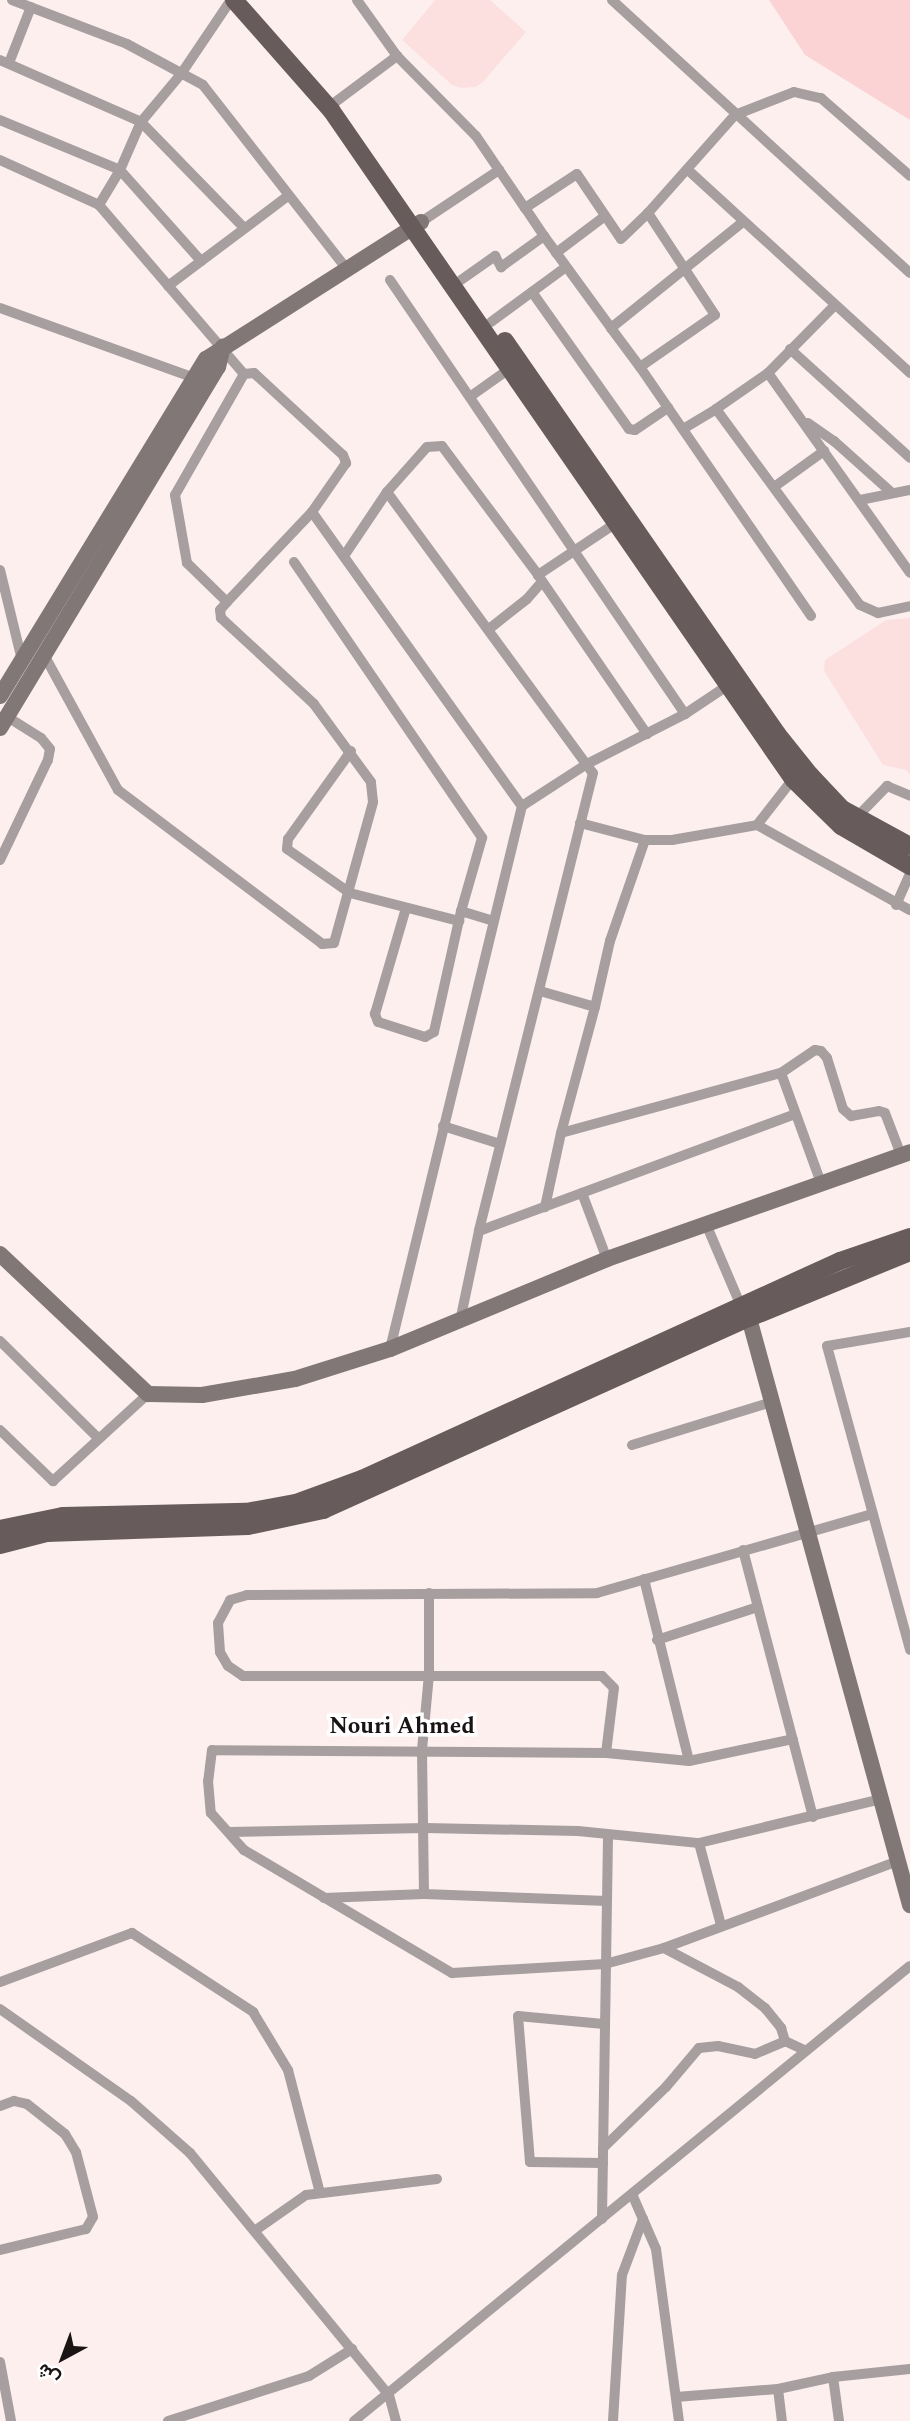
<!DOCTYPE html>
<meta charset="utf-8">
<style>
body{margin:0}
#map{position:relative;width:910px;height:2421px;overflow:hidden;background:#feefef;font-family:Spectral,Vazirmatn,serif}
div>[style]{position:absolute}
[style*='--x']{left:calc(var(--x)*1px);top:calc(var(--y)*1px);width:calc(var(--w)*1px);rotate:calc(var(--a)*1deg)}
.built>*{inset:0;background:#fce0e0}
.green>*{inset:0;background:#fcd3d4}
.street>*{height:10px;margin:-5px;padding:0 5px;transform-origin:5px;border-radius:5px;background:#a79f9f}
.secondary>*{height:16px;margin:-8px;padding:0 8px;transform-origin:8px;border-radius:8px;background:#827777}
.primary>*{height:18px;margin:-9px;padding:0 9px;transform-origin:9px;border-radius:9px;background:#685b5b}
span{translate:-50% -50%;white-space:nowrap;text-align:center;line-height:1.15;-webkit-text-stroke:7px #fff;paint-order:stroke}
.neighbourhood-label{font-size:23px;color:#1a1414;font-weight:700}
.north{position:absolute;left:28px;top:2323px;width:70px;height:70px;-webkit-text-stroke:5px #fff;paint-order:stroke;rotate:221deg;font-size:19px;font-weight:700;line-height:28px;text-align:center;color:#1a1414}
.north::after{content:'';display:block;margin:auto;width:24px;height:32px;background:#1a1414;clip-path:polygon(50% 0,100% 100%,50% 72%,0 100%)}
</style>
<div id="map">
<div class="built">
<div style="clip-path:polygon(435px 0,490px 0,526px 32px,483px 82px,476px 87px,461px 88px,452px 85px,402px 40px)"></div>
<div style="clip-path:polygon(910px 618px,910px 775px,906px 770px,883px 765px,824px 671px,825px 660px,886px 620px)"></div>
</div>
<div class="green">
<div style="clip-path:polygon(769px 0,910px 0,910px 120px,805px 55px)"></div>
</div>
<div class="street">
<div style="--x:12;--y:0;--w:123;--a:20.9"></div>
<div style="--x:127;--y:44;--w:86;--a:28.3"></div>
<div style="--x:203;--y:85;--w:232;--a:52"></div>
<div style="--x:357;--y:0;--w:69;--a:54.5"></div>
<div style="--x:397;--y:56;--w:112;--a:45.4"></div>
<div style="--x:476;--y:136;--w:87;--a:55.8"></div>
<div style="--x:612;--y:0;--w:404;--a:42.5"></div>
<div style="--x:0;--y:60;--w:154;--a:23.7"></div>
<div style="--x:141;--y:122;--w:148;--a:45.8"></div>
<div style="--x:9;--y:63;--w:60;--a:-68.6"></div>
<div style="--x:334;--y:103;--w:79;--a:-36.7"></div>
<div style="--x:0;--y:120;--w:130;--a:22.6"></div>
<div style="--x:120;--y:170;--w:122;--a:48.3"></div>
<div style="--x:0;--y:160;--w:109;--a:24.4"></div>
<div style="--x:99;--y:205;--w:223;--a:49.4"></div>
<div style="--x:688;--y:170;--w:301;--a:42.4"></div>
<div style="--x:99;--y:205;--w:41;--a:-59"></div>
<div style="--x:120;--y:170;--w:52;--a:-66.4"></div>
<div style="--x:141;--y:122;--w:62;--a:-50.2"></div>
<div style="--x:181;--y:74;--w:89;--a:-56"></div>
<div style="--x:648;--y:213;--w:131;--a:-48.4"></div>
<div style="--x:735;--y:115;--w:63;--a:-21.3"></div>
<div style="--x:794;--y:92;--w:28;--a:13"></div>
<div style="--x:821;--y:98;--w:118;--a:41.2"></div>
<div style="--x:421;--y:222;--w:94;--a:-33.7"></div>
<div style="--x:544;--y:236;--w:114;--a:53.9"></div>
<div style="--x:611;--y:328;--w:169;--a:-38.8"></div>
<div style="--x:556;--y:253;--w:61;--a:-37.1"></div>
<div style="--x:390;--y:280;--w:525;--a:55.8"></div>
<div style="--x:461;--y:280;--w:42;--a:-35.2"></div>
<div style="--x:495;--y:256;--w:13;--a:61"></div>
<div style="--x:501;--y:267;--w:53;--a:-35.8"></div>
<div style="--x:544;--y:236;--w:34;--a:-124"></div>
<div style="--x:525;--y:208;--w:62;--a:-33.2"></div>
<div style="--x:577;--y:174;--w:78;--a:55.9"></div>
<div style="--x:621;--y:239;--w:37;--a:-44"></div>
<div style="--x:648;--y:213;--w:122;--a:56.7"></div>
<div style="--x:715;--y:315;--w:91;--a:145.3"></div>
<div style="--x:640;--y:367;--w:49;--a:-126.6"></div>
<div style="--x:168;--y:286;--w:151;--a:-36.9"></div>
<div style="--x:532;--y:292;--w:168;--a:54.7"></div>
<div style="--x:629;--y:429;--w:6;--a:9"></div>
<div style="--x:635;--y:430;--w:40;--a:-34"></div>
<div style="--x:835;--y:305;--w:95;--a:134.6"></div>
<div style="--x:768;--y:373;--w:63;--a:145.3"></div>
<div style="--x:716;--y:409;--w:243;--a:53.7"></div>
<div style="--x:860;--y:605;--w:20;--a:24"></div>
<div style="--x:878;--y:613;--w:33;--a:-12"></div>
<div style="--x:0;--y:308;--w:206;--a:19.8"></div>
<div style="--x:491;--y:322;--w:93;--a:-36.3"></div>
<div style="--x:790;--y:349;--w:162;--a:42.2"></div>
<div style="--x:640;--y:367;--w:302;--a:55.5"></div>
<div style="--x:254;--y:373;--w:121;--a:42.7"></div>
<div style="--x:343;--y:455;--w:9;--a:69"></div>
<div style="--x:346;--y:463;--w:60;--a:124.8"></div>
<div style="--x:312;--y:512;--w:124;--a:133.4"></div>
<div style="--x:227;--y:602;--w:56;--a:-135.7"></div>
<div style="--x:187;--y:563;--w:69;--a:-100"></div>
<div style="--x:175;--y:495;--w:139;--a:-60.3"></div>
<div style="--x:244;--y:374;--w:10;--a:-6"></div>
<div style="--x:768;--y:373;--w:245;--a:54.6"></div>
<div style="--x:471;--y:396;--w:47;--a:-35.4"></div>
<div style="--x:808;--y:423;--w:32;--a:35"></div>
<div style="--x:834;--y:441;--w:78;--a:41.9"></div>
<div style="--x:683;--y:429;--w:39;--a:-31"></div>
<div style="--x:774;--y:487;--w:62;--a:-35.8"></div>
<div style="--x:387;--y:492;--w:60;--a:-48.4"></div>
<div style="--x:427;--y:447;--w:15;--a:-4"></div>
<div style="--x:442;--y:446;--w:161;--a:53.3"></div>
<div style="--x:860;--y:500;--w:51;--a:-11.3"></div>
<div style="--x:312;--y:512;--w:361;--a:54.5"></div>
<div style="--x:616;--y:523;--w:94;--a:146.3"></div>
<div style="--x:538;--y:575;--w:193;--a:55.6"></div>
<div style="--x:344;--y:556;--w:77;--a:-56.1"></div>
<div style="--x:387;--y:492;--w:348;--a:53.8"></div>
<div style="--x:593;--y:773;--w:472;--a:104"></div>
<div style="--x:479;--y:1231;--w:92;--a:101.9"></div>
<div style="--x:294;--y:562;--w:334;--a:55.7"></div>
<div style="--x:482;--y:838;--w:76;--a:106"></div>
<div style="--x:461;--y:911;--w:124;--a:102.6"></div>
<div style="--x:434;--y:1032;--w:10;--a:151"></div>
<div style="--x:425;--y:1037;--w:49;--a:-162.3"></div>
<div style="--x:378;--y:1022;--w:9;--a:-111"></div>
<div style="--x:375;--y:1014;--w:110;--a:-73.7"></div>
<div style="--x:0;--y:570;--w:93;--a:76.3"></div>
<div style="--x:489;--y:629;--w:48;--a:-38.3"></div>
<div style="--x:527;--y:599;--w:23;--a:-49"></div>
<div style="--x:43;--y:653;--w:156;--a:61.3"></div>
<div style="--x:118;--y:790;--w:256;--a:37"></div>
<div style="--x:322;--y:944;--w:12;--a:-5"></div>
<div style="--x:334;--y:943;--w:146;--a:-74.5"></div>
<div style="--x:373;--y:802;--w:20;--a:-96"></div>
<div style="--x:371;--y:782;--w:97;--a:-126.2"></div>
<div style="--x:314;--y:704;--w:127;--a:-137.2"></div>
<div style="--x:221;--y:618;--w:8;--a:-97"></div>
<div style="--x:220;--y:610;--w:11;--a:-49"></div>
<div style="--x:351;--y:751;--w:108;--a:125.6"></div>
<div style="--x:288;--y:839;--w:10;--a:96"></div>
<div style="--x:287;--y:849;--w:77;--a:34.9"></div>
<div style="--x:350;--y:893;--w:113;--a:14.4"></div>
<div style="--x:856;--y:818;--w:45;--a:-45.9"></div>
<div style="--x:887;--y:786;--w:25;--a:23"></div>
<div style="--x:580;--y:823;--w:67;--a:14.7"></div>
<div style="--x:645;--y:840;--w:27;--a:0"></div>
<div style="--x:672;--y:840;--w:86;--a:-10"></div>
<div style="--x:757;--y:825;--w:175;--a:29.1"></div>
<div style="--x:757;--y:825;--w:58;--a:-52"></div>
<div style="--x:0;--y:860;--w:111;--a:-64.4"></div>
<div style="--x:48;--y:760;--w:11;--a:-80"></div>
<div style="--x:50;--y:749;--w:14;--a:-129"></div>
<div style="--x:41;--y:738;--w:41;--a:-147.8"></div>
<div style="--x:896;--y:905;--w:34;--a:-66"></div>
<div style="--x:461;--y:911;--w:34;--a:17"></div>
<div style="--x:540;--y:991;--w:57;--a:16.2"></div>
<div style="--x:595;--y:1007;--w:131;--a:105.1"></div>
<div style="--x:561;--y:1133;--w:76;--a:102.2"></div>
<div style="--x:595;--y:1007;--w:68;--a:-77.2"></div>
<div style="--x:610;--y:941;--w:107;--a:-70.9"></div>
<div style="--x:781;--y:1073;--w:117;--a:70"></div>
<div style="--x:443;--y:1126;--w:60;--a:17.5"></div>
<div style="--x:561;--y:1133;--w:228;--a:-15.3"></div>
<div style="--x:781;--y:1073;--w:41;--a:-34.1"></div>
<div style="--x:815;--y:1050;--w:6;--a:9"></div>
<div style="--x:821;--y:1051;--w:9;--a:49"></div>
<div style="--x:827;--y:1058;--w:53;--a:72.6"></div>
<div style="--x:843;--y:1109;--w:11;--a:41"></div>
<div style="--x:851;--y:1116;--w:28;--a:-10"></div>
<div style="--x:879;--y:1111;--w:6;--a:18"></div>
<div style="--x:885;--y:1113;--w:45;--a:69.1"></div>
<div style="--x:582;--y:1193;--w:71;--a:69.3"></div>
<div style="--x:706;--y:1224;--w:89;--a:66.9"></div>
<div style="--x:479;--y:1231;--w:337;--a:-20.3"></div>
<div style="--x:910;--y:1332;--w:84;--a:170.4"></div>
<div style="--x:827;--y:1346;--w:315;--a:74.7"></div>
<div style="--x:0;--y:1341;--w:139;--a:44.7"></div>
<div style="--x:390;--y:1349;--w:559;--a:-76.34"></div>
<div style="--x:522;--y:806;--w:77;--a:-32.9"></div>
<div style="--x:587;--y:764;--w:110;--a:-27"></div>
<div style="--x:685;--y:714;--w:50;--a:-33.7"></div>
<div style="--x:0;--y:1430;--w:74;--a:43.9"></div>
<div style="--x:53;--y:1481;--w:129;--a:-42.5"></div>
<div style="--x:632;--y:1445;--w:146;--a:-17.1"></div>
<div style="--x:743;--y:1550;--w:276;--a:75.3"></div>
<div style="--x:644;--y:1579;--w:187;--a:76.1"></div>
<div style="--x:689;--y:1761;--w:83;--a:-174.5"></div>
<div style="--x:606;--y:1753;--w:394;--a:-179.6"></div>
<div style="--x:212;--y:1750;--w:31;--a:97"></div>
<div style="--x:208;--y:1781;--w:32;--a:85"></div>
<div style="--x:211;--y:1813;--w:50;--a:48.3"></div>
<div style="--x:244;--y:1850;--w:242;--a:30.6"></div>
<div style="--x:452;--y:1973;--w:153;--a:-3.4"></div>
<div style="--x:605;--y:1964;--w:61;--a:-15.2"></div>
<div style="--x:664;--y:1948;--w:250;--a:-20.4"></div>
<div style="--x:657;--y:1640;--w:106;--a:-18.1"></div>
<div style="--x:606;--y:1753;--w:65;--a:-83"></div>
<div style="--x:614;--y:1688;--w:17;--a:-135"></div>
<div style="--x:602;--y:1676;--w:359;--a:180"></div>
<div style="--x:243;--y:1676;--w:18;--a:-146"></div>
<div style="--x:228;--y:1666;--w:16;--a:-120"></div>
<div style="--x:220;--y:1652;--w:29;--a:-94"></div>
<div style="--x:218;--y:1623;--w:26;--a:-62"></div>
<div style="--x:230;--y:1600;--w:18;--a:-16"></div>
<div style="--x:247;--y:1595;--w:350;--a:-0.3"></div>
<div style="--x:597;--y:1593;--w:287;--a:-16"></div>
<div style="--x:689;--y:1761;--w:106;--a:-11.9"></div>
<div style="--x:229;--y:1832;--w:196;--a:-1.2"></div>
<div style="--x:425;--y:1828;--w:153;--a:1.1"></div>
<div style="--x:578;--y:1831;--w:122;--a:5.7"></div>
<div style="--x:699;--y:1843;--w:85;--a:75"></div>
<div style="--x:699;--y:1843;--w:187;--a:-13.6"></div>
<div style="--x:424;--y:1894;--w:144;--a:-90.8"></div>
<div style="--x:422;--y:1750;--w:76;--a:-84.7"></div>
<div style="--x:429;--y:1674;--w:81;--a:-90"></div>
<div style="--x:324;--y:1898;--w:100;--a:-2.3"></div>
<div style="--x:424;--y:1894;--w:183;--a:2.2"></div>
<div style="--x:664;--y:1948;--w:84;--a:27.8"></div>
<div style="--x:738;--y:1987;--w:34;--a:38"></div>
<div style="--x:765;--y:2008;--w:26;--a:51"></div>
<div style="--x:781;--y:2028;--w:14;--a:73"></div>
<div style="--x:0;--y:1982;--w:141;--a:-20.4"></div>
<div style="--x:132;--y:1933;--w:145;--a:33.1"></div>
<div style="--x:253;--y:2012;--w:68;--a:58.9"></div>
<div style="--x:288;--y:2070;--w:127;--a:75.4"></div>
<div style="--x:0;--y:2009;--w:160;--a:35.1"></div>
<div style="--x:131;--y:2101;--w:79;--a:41.4"></div>
<div style="--x:190;--y:2153;--w:313;--a:50.6"></div>
<div style="--x:389;--y:2395;--w:27;--a:75"></div>
<div style="--x:0;--y:2106;--w:15;--a:-20"></div>
<div style="--x:14;--y:2101;--w:13;--a:13"></div>
<div style="--x:27;--y:2104;--w:48;--a:38.3"></div>
<div style="--x:65;--y:2134;--w:21;--a:59"></div>
<div style="--x:76;--y:2152;--w:67;--a:75.3"></div>
<div style="--x:93;--y:2217;--w:14;--a:120"></div>
<div style="--x:86;--y:2229;--w:89;--a:166.3"></div>
<div style="--x:603;--y:2148;--w:88;--a:-44.1"></div>
<div style="--x:666;--y:2087;--w:51;--a:-49.8"></div>
<div style="--x:699;--y:2048;--w:19;--a:-6"></div>
<div style="--x:718;--y:2046;--w:38;--a:12"></div>
<div style="--x:755;--y:2054;--w:33;--a:-23"></div>
<div style="--x:785;--y:2041;--w:23;--a:25"></div>
<div style="--x:603;--y:2163;--w:73;--a:-179.2"></div>
<div style="--x:530;--y:2162;--w:146;--a:-94.7"></div>
<div style="--x:518;--y:2016;--w:86;--a:5.3"></div>
<div style="--x:632;--y:2194;--w:60;--a:66.4"></div>
<div style="--x:656;--y:2249;--w:174;--a:82.4"></div>
<div style="--x:602;--y:2219;--w:383;--a:-89.1"></div>
<div style="--x:256;--y:2230;--w:61;--a:-35"></div>
<div style="--x:306;--y:2195;--w:132;--a:-7"></div>
<div style="--x:0;--y:2362;--w:60;--a:79.4"></div>
<div style="--x:833;--y:2377;--w:44;--a:82.2"></div>
<div style="--x:778;--y:2389;--w:32;--a:83"></div>
<div style="--x:676;--y:2397;--w:102;--a:-4.5"></div>
<div style="--x:778;--y:2389;--w:56;--a:-12.3"></div>
<div style="--x:833;--y:2377;--w:77;--a:-5.9"></div>
<div style="--x:168;--y:2421;--w:148;--a:-17.7"></div>
<div style="--x:309;--y:2376;--w:51;--a:-32.1"></div>
<div style="--x:354;--y:2421;--w:718;--a:-39.3"></div>
<div style="--x:613;--y:2421;--w:146;--a:-86.5"></div>
<div style="--x:622;--y:2275;--w:60;--a:-69.4"></div>
</div>
<div class="secondary">
<div style="--x:0;--y:696;--w:395;--a:-58.6"></div>
<div style="--x:206;--y:359;--w:255;--a:-32.5"></div>
<div style="--x:0;--y:728;--w:422;--a:-58.9"></div>
<div style="--x:218;--y:367;--w:21;--a:-76"></div>
<div style="--x:0;--y:1254;--w:204;--a:43.4"></div>
<div style="--x:148;--y:1394;--w:54;--a:1.1"></div>
<div style="--x:202;--y:1395;--w:94;--a:-9.8"></div>
<div style="--x:295;--y:1379;--w:100;--a:-17.5"></div>
<div style="--x:390;--y:1349;--w:235;--a:-22.5"></div>
<div style="--x:607;--y:1259;--w:321;--a:-19.4"></div>
<div style="--x:742;--y:1308;--w:12;--a:55"></div>
<div style="--x:749;--y:1318;--w:609;--a:74.66"></div>
</div>
<div class="primary">
<div style="--x:234;--y:0;--w:147;--a:48.6"></div>
<div style="--x:331;--y:110;--w:813;--a:55.37"></div>
<div style="--x:793;--y:779;--w:67;--a:44.4"></div>
<div style="--x:841;--y:826;--w:80;--a:30.1"></div>
<div style="--x:505;--y:341;--w:478;--a:55.3"></div>
<div style="--x:777;--y:734;--w:53;--a:51.2"></div>
<div style="--x:810;--y:775;--w:47;--a:46.7"></div>
<div style="--x:842;--y:809;--w:77;--a:28.6"></div>
<div style="--x:0;--y:1529;--w:64;--a:-11.7"></div>
<div style="--x:63;--y:1516;--w:183;--a:-1.3"></div>
<div style="--x:246;--y:1512;--w:51;--a:-10.2"></div>
<div style="--x:296;--y:1503;--w:70;--a:-20"></div>
<div style="--x:362;--y:1479;--w:525;--a:-24.52"></div>
<div style="--x:840;--y:1261;--w:74;--a:-18.9"></div>
<div style="--x:0;--y:1545;--w:49;--a:-14.3"></div>
<div style="--x:47;--y:1533;--w:201;--a:-2"></div>
<div style="--x:248;--y:1526;--w:77;--a:-12"></div>
<div style="--x:323;--y:1510;--w:467;--a:-24.3"></div>
<div style="--x:749;--y:1318;--w:174;--a:-22.3"></div>
</div>
<div class="neighbourhood-label">
<span style="left:402px;top:1727px">Nouri Ahmed</span>
</div>
<div class="north">ش</div>
</div>
